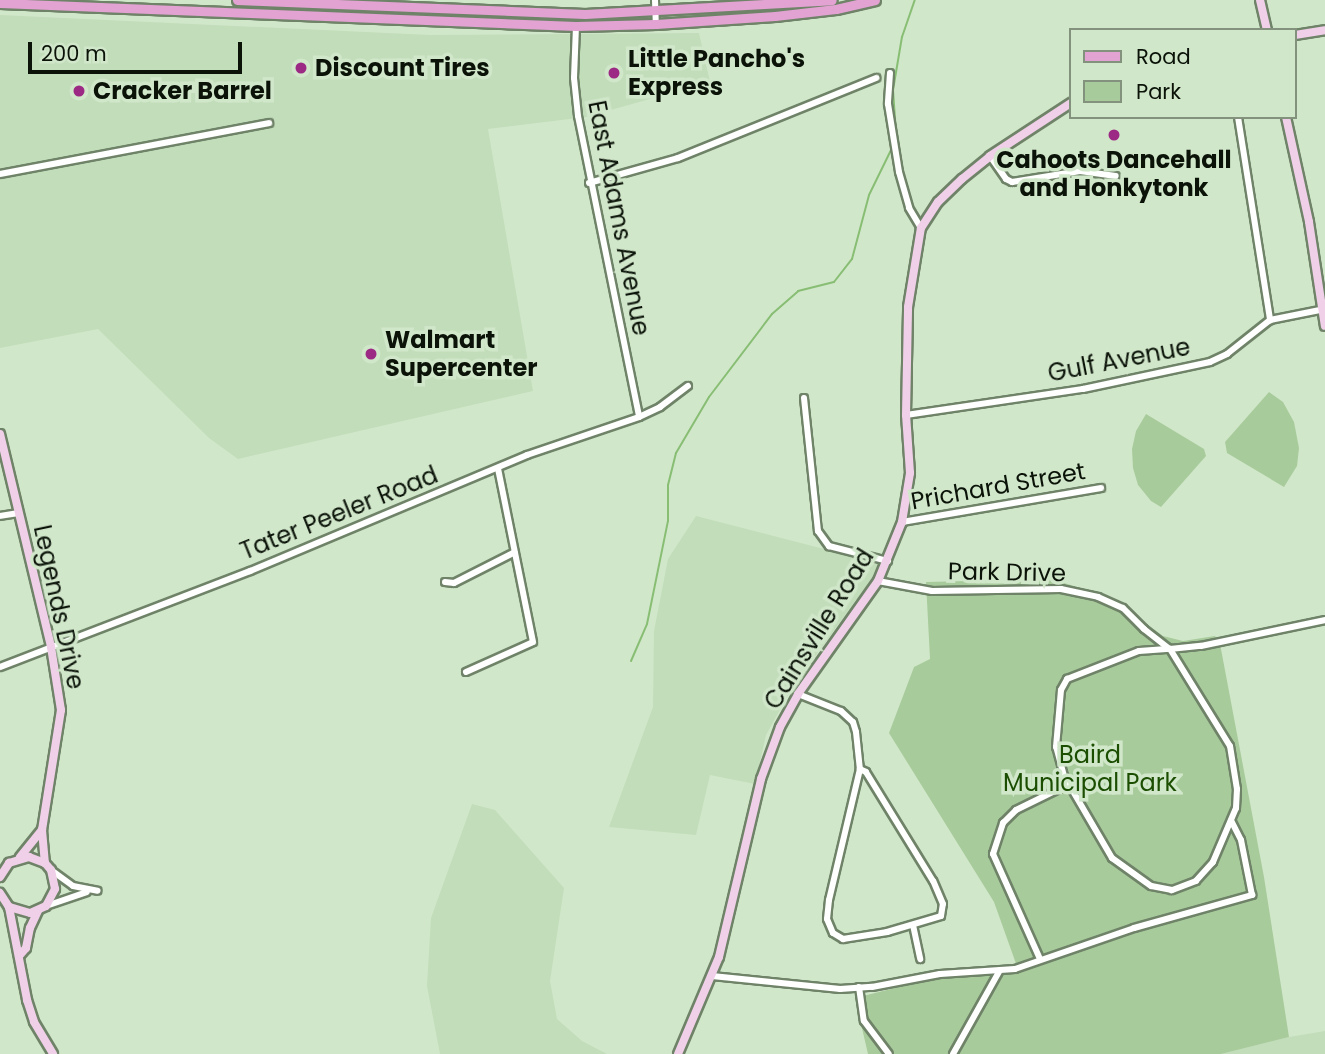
<!DOCTYPE html>
<style>
body{margin:0}
#map{position:relative;width:1325px;height:1054px;overflow:hidden;background:#d1e7ca;font-family:Poppins,sans-serif}
div>[style]{position:absolute}
[style*='--x']{left:calc(var(--x)*1px);top:calc(var(--y)*1px);width:calc(var(--w)*1px);rotate:calc(var(--a)*1deg)}
.built>*{inset:0;background:#c2ddb9}
.green>*{inset:0;background:#a8cb9c}
.stream>*{height:2px;margin:-1px;padding:0 1px;transform-origin:1px;border-radius:1px;background:#88be74}
.roads{filter:drop-shadow(2px 0 #6f8368) drop-shadow(-2px 0 #6f8368) drop-shadow(0 2px #6f8368) drop-shadow(0 -2px #6f8368)}
.street>*{height:6px;margin:-3px;padding:0 3px;transform-origin:3px;border-radius:3px;background:#fff}
.secondary>*{height:8px;margin:-4px;padding:0 4px;transform-origin:4px;border-radius:4px;background:#f0d0e8}
.primary>*{height:9px;margin:-4.5px;padding:0 4.5px;transform-origin:4.5px;border-radius:4.5px;background:#e2a2d2}
.dots>*{width:19px;height:19px;translate:-50% -50%;box-sizing:border-box;border:4px solid #d1e7ca;border-radius:50%}
span{translate:-50% -50%;white-space:nowrap;text-align:center;line-height:1.15;-webkit-text-stroke:7px #d1e7ca;paint-order:stroke}
.poi-label{font-size:24px;color:#0b1309;font-weight:700}
.left{translate:0 -50%;text-align:left}
.street-label{font-size:24px;color:#0b1309}
.park-label{font-size:24px;color:#1b4e00}
.legend{position:absolute;left:1069px;top:28px;width:228px;height:91px;box-sizing:border-box;background:#d1e7ca;border:2px solid #82927d;margin:0;padding:9px 12px;list-style:none;font-size:21px;color:#0b1309}
.legend li{display:flex;align-items:center;gap:14px;height:35px}
.legend b{width:35px;border:2px solid #82927d}
.scale{position:absolute;left:28px;top:42px;width:214px;height:32px;box-sizing:border-box;border:4px solid #0b1309;border-top:0;padding-left:9px;font-size:21px;line-height:24px;white-space:nowrap;color:#0b1309;-webkit-text-stroke:5px #d1e7ca;paint-order:stroke}
</style>
<div id="map">
<div class="built">
<div style="clip-path:polygon(0 15px,430px 35px,699px 33px,710px 82px,586px 117px,488px 129px,533px 391px,238px 459px,209px 438px,98px 329px,0 348px)"></div>
<div style="clip-path:polygon(696px 516px,882px 564px,791px 690px,766px 735px,755px 784px,710px 775px,696px 835px,609px 827px,653px 707px,654px 631px,668px 559px)"></div>
<div style="clip-path:polygon(472px 804px,495px 810px,564px 888px,550px 981px,557px 1019px,582px 1041px,607px 1054px,440px 1054px,427px 986px,431px 918px)"></div>
<div style="clip-path:polygon(1325px 1031px,1325px 1054px,1221px 1054px,1289px 1037px)"></div>
</div>
<div class="green">
<div style="clip-path:polygon(1269px 392px,1283px 402px,1294px 422px,1299px 448px,1297px 466px,1284px 487px,1227px 453px,1225px 442px)"></div>
<div style="clip-path:polygon(1146px 414px,1204px 449px,1206px 456px,1161px 507px,1151px 501px,1138px 485px,1133px 468px,1132px 449px,1136px 431px)"></div>
<div style="clip-path:polygon(1051px 579px,1110px 597px,1163px 636px,1183px 641px,1215px 636px,1221px 649px,1264px 877px,1289px 1037px,1221px 1054px,868px 1054px,855px 998px,927px 980px,1019px 972px,994px 902px,889px 733px,914px 667px,930px 659px,926px 582px)"></div>
</div>
<div class="stream">
<div style="--x:896;--y:133;--w:43;--a:-94"></div>
<div style="--x:893;--y:90;--w:54;--a:-80.4"></div>
<div style="--x:902;--y:37;--w:39;--a:-71"></div>
<div style="--x:631;--y:661;--w:40;--a:-66.6"></div>
<div style="--x:647;--y:624;--w:105;--a:-78.5"></div>
<div style="--x:668;--y:521;--w:36;--a:-90"></div>
<div style="--x:668;--y:485;--w:33;--a:-76"></div>
<div style="--x:676;--y:453;--w:65;--a:-59.5"></div>
<div style="--x:709;--y:397;--w:104;--a:-52.8"></div>
<div style="--x:772;--y:314;--w:35;--a:-41"></div>
<div style="--x:798;--y:291;--w:37;--a:-14"></div>
<div style="--x:834;--y:282;--w:29;--a:-52"></div>
<div style="--x:852;--y:259;--w:66;--a:-75.1"></div>
<div style="--x:869;--y:195;--w:52;--a:-63.9"></div>
</div>
<div class="roads">
<div class="street">
<div style="--x:655;--y:0;--w:24;--a:88"></div>
<div style="--x:576;--y:26;--w:52;--a:92.2"></div>
<div style="--x:574;--y:78;--w:38;--a:84"></div>
<div style="--x:578;--y:116;--w:307;--a:78.5"></div>
<div style="--x:890;--y:73;--w:31;--a:94"></div>
<div style="--x:888;--y:104;--w:69;--a:80.8"></div>
<div style="--x:899;--y:172;--w:37;--a:74"></div>
<div style="--x:909;--y:208;--w:23;--a:59"></div>
<div style="--x:1238;--y:117;--w:206;--a:81"></div>
<div style="--x:990;--y:156;--w:28;--a:55"></div>
<div style="--x:1006;--y:179;--w:7;--a:27"></div>
<div style="--x:1012;--y:182;--w:69;--a:-9.2"></div>
<div style="--x:1080;--y:171;--w:36;--a:8"></div>
<div style="--x:0;--y:174;--w:274;--a:-10.7"></div>
<div style="--x:589;--y:183;--w:92;--a:-15.7"></div>
<div style="--x:678;--y:158;--w:214;--a:-22"></div>
<div style="--x:804;--y:398;--w:134;--a:84"></div>
<div style="--x:818;--y:531;--w:19;--a:54"></div>
<div style="--x:829;--y:546;--w:61;--a:14.3"></div>
<div style="--x:906;--y:415;--w:179;--a:-8.4"></div>
<div style="--x:1083;--y:389;--w:130;--a:-12"></div>
<div style="--x:1210;--y:362;--w:19;--a:-25"></div>
<div style="--x:1227;--y:354;--w:55;--a:-38.3"></div>
<div style="--x:1270;--y:320;--w:56;--a:-11.3"></div>
<div style="--x:0;--y:516;--w:19;--a:-9"></div>
<div style="--x:902;--y:522;--w:202;--a:-9.7"></div>
<div style="--x:878;--y:581;--w:55;--a:10.5"></div>
<div style="--x:932;--y:591;--w:129;--a:-0.9"></div>
<div style="--x:1061;--y:589;--w:38;--a:12"></div>
<div style="--x:1098;--y:597;--w:27;--a:24"></div>
<div style="--x:1123;--y:608;--w:30;--a:45"></div>
<div style="--x:1144;--y:629;--w:33;--a:38"></div>
<div style="--x:1170;--y:649;--w:31;--a:-6"></div>
<div style="--x:1201;--y:646;--w:127;--a:-11.8"></div>
<div style="--x:445;--y:582;--w:9;--a:6"></div>
<div style="--x:454;--y:583;--w:68;--a:-26.9"></div>
<div style="--x:1170;--y:649;--w:114;--a:58.3"></div>
<div style="--x:1230;--y:746;--w:44;--a:80.8"></div>
<div style="--x:1237;--y:789;--w:19;--a:93"></div>
<div style="--x:1236;--y:808;--w:59;--a:113.1"></div>
<div style="--x:1213;--y:862;--w:25;--a:132"></div>
<div style="--x:1196;--y:881;--w:26;--a:159"></div>
<div style="--x:1172;--y:890;--w:21;--a:-169"></div>
<div style="--x:1151;--y:886;--w:48;--a:-144.3"></div>
<div style="--x:1112;--y:858;--w:95;--a:-120.3"></div>
<div style="--x:1064;--y:776;--w:30;--a:-105"></div>
<div style="--x:1056;--y:747;--w:57;--a:-85"></div>
<div style="--x:1061;--y:690;--w:13;--a:-61"></div>
<div style="--x:1067;--y:679;--w:77;--a:-21.3"></div>
<div style="--x:1139;--y:651;--w:31;--a:-4"></div>
<div style="--x:0;--y:667;--w:268;--a:-21"></div>
<div style="--x:250;--y:571;--w:300;--a:-22.7"></div>
<div style="--x:527;--y:455;--w:118;--a:-18.7"></div>
<div style="--x:639;--y:417;--w:23;--a:-25"></div>
<div style="--x:660;--y:407;--w:35;--a:-37"></div>
<div style="--x:466;--y:672;--w:73;--a:-24.1"></div>
<div style="--x:533;--y:642;--w:177;--a:-101.4"></div>
<div style="--x:798;--y:694;--w:46;--a:21.6"></div>
<div style="--x:841;--y:711;--w:16;--a:43"></div>
<div style="--x:853;--y:722;--w:10;--a:73"></div>
<div style="--x:856;--y:732;--w:37;--a:84"></div>
<div style="--x:860;--y:769;--w:135;--a:103.3"></div>
<div style="--x:829;--y:900;--w:19;--a:96"></div>
<div style="--x:827;--y:919;--w:15;--a:67"></div>
<div style="--x:833;--y:933;--w:12;--a:31"></div>
<div style="--x:843;--y:939;--w:45;--a:-9"></div>
<div style="--x:887;--y:932;--w:56;--a:-16.5"></div>
<div style="--x:941;--y:916;--w:12;--a:-81"></div>
<div style="--x:943;--y:904;--w:25;--a:-113"></div>
<div style="--x:933;--y:881;--w:128;--a:-121.6"></div>
<div style="--x:866;--y:772;--w:7;--a:-153"></div>
<div style="--x:51;--y:870;--w:27;--a:36"></div>
<div style="--x:73;--y:886;--w:25;--a:11"></div>
<div style="--x:46;--y:906;--w:43;--a:-18.9"></div>
<div style="--x:913;--y:925;--w:35;--a:78"></div>
<div style="--x:1040;--y:959;--w:115;--a:-114.1"></div>
<div style="--x:993;--y:854;--w:33;--a:-72"></div>
<div style="--x:1003;--y:823;--w:18;--a:-45"></div>
<div style="--x:1016;--y:810;--w:59;--a:-26.1"></div>
<div style="--x:712;--y:976;--w:129;--a:5.8"></div>
<div style="--x:840;--y:989;--w:32;--a:-4"></div>
<div style="--x:872;--y:987;--w:69;--a:-10.8"></div>
<div style="--x:940;--y:974;--w:75;--a:-3.8"></div>
<div style="--x:1015;--y:969;--w:126;--a:-19"></div>
<div style="--x:1134;--y:928;--w:123;--a:-15.6"></div>
<div style="--x:1252;--y:895;--w:56;--a:-101.3"></div>
<div style="--x:1241;--y:840;--w:22;--a:-117"></div>
<div style="--x:859;--y:987;--w:34;--a:82"></div>
<div style="--x:864;--y:1021;--w:41;--a:52.9"></div>
<div style="--x:953;--y:1054;--w:96;--a:-60.8"></div>
</div>
<div class="secondary">
<div style="--x:1260;--y:0;--w:31;--a:77"></div>
<div style="--x:1295;--y:35;--w:30;--a:-9"></div>
<div style="--x:1286;--y:117;--w:107;--a:77.6"></div>
<div style="--x:1309;--y:222;--w:105;--a:81.3"></div>
<div style="--x:0;--y:434;--w:219;--a:76.5"></div>
<div style="--x:51;--y:647;--w:64;--a:81"></div>
<div style="--x:61;--y:710;--w:121;--a:99"></div>
<div style="--x:42;--y:830;--w:33;--a:85"></div>
<div style="--x:20;--y:857;--w:35;--a:-51"></div>
<div style="--x:0;--y:877;--w:17;--a:-57"></div>
<div style="--x:9;--y:863;--w:21;--a:-17"></div>
<div style="--x:29;--y:857;--w:17;--a:21"></div>
<div style="--x:45;--y:863;--w:9;--a:49"></div>
<div style="--x:51;--y:870;--w:19;--a:78"></div>
<div style="--x:55;--y:889;--w:19;--a:118"></div>
<div style="--x:46;--y:906;--w:17;--a:156"></div>
<div style="--x:30;--y:913;--w:22;--a:-164"></div>
<div style="--x:9;--y:907;--w:17;--a:-123"></div>
<div style="--x:9;--y:907;--w:95;--a:79"></div>
<div style="--x:27;--y:1000;--w:23;--a:72"></div>
<div style="--x:34;--y:1022;--w:37;--a:59"></div>
<div style="--x:20;--y:955;--w:9;--a:-49"></div>
<div style="--x:26;--y:948;--w:20;--a:-79"></div>
<div style="--x:30;--y:928;--w:19;--a:-65"></div>
<div style="--x:678;--y:1054;--w:105;--a:-67.1"></div>
<div style="--x:719;--y:957;--w:183;--a:-76.7"></div>
<div style="--x:761;--y:779;--w:55;--a:-69.9"></div>
<div style="--x:780;--y:727;--w:38;--a:-61"></div>
<div style="--x:798;--y:694;--w:138;--a:-54.7"></div>
<div style="--x:878;--y:581;--w:64;--a:-67.9"></div>
<div style="--x:902;--y:522;--w:50;--a:-80.7"></div>
<div style="--x:910;--y:473;--w:58;--a:-93.9"></div>
<div style="--x:906;--y:415;--w:108;--a:-88.9"></div>
<div style="--x:908;--y:307;--w:80;--a:-80.7"></div>
<div style="--x:921;--y:228;--w:31;--a:-57"></div>
<div style="--x:938;--y:202;--w:33;--a:-44"></div>
<div style="--x:962;--y:179;--w:36;--a:-39"></div>
<div style="--x:990;--y:156;--w:97;--a:-33.2"></div>
</div>
<div class="primary">
<div style="--x:237;--y:0;--w:348;--a:2.3"></div>
<div style="--x:585;--y:14;--w:247;--a:-3.2"></div>
<div style="--x:0;--y:3;--w:576;--a:2.29"></div>
<div style="--x:576;--y:26;--w:80;--a:-1.4"></div>
<div style="--x:656;--y:24;--w:119;--a:-3.8"></div>
<div style="--x:775;--y:16;--w:61;--a:-6.5"></div>
<div style="--x:836;--y:9;--w:40;--a:-13"></div>
</div>
</div>
<div class="dots">
<div style="left:301px;top:68px;background:#9c2984"></div>
<div style="left:614px;top:73px;background:#9c2984"></div>
<div style="left:79px;top:91px;background:#9c2984"></div>
<div style="left:1114px;top:135px;background:#9c2984"></div>
<div style="left:371px;top:354px;background:#9c2984"></div>
</div>
<div class="poi-label">
<span class="left" style="left:628px;top:73px">Little Pancho's<br>Express</span>
<span class="left" style="left:315px;top:68px">Discount Tires</span>
<span class="left" style="left:93px;top:91px">Cracker Barrel</span>
<span style="left:1114px;top:174px">Cahoots Dancehall<br>and Honkytonk</span>
<span class="left" style="left:385px;top:354px">Walmart<br>Supercenter</span>
</div>
<div class="street-label">
<span style="left:619px;top:218px;rotate:79deg">East Adams Avenue</span>
<span style="left:1119px;top:360px;rotate:-11deg">Gulf Avenue</span>
<span style="left:998px;top:486px;rotate:-10deg">Prichard Street</span>
<span style="left:339px;top:513px;rotate:-22deg">Tater Peeler Road</span>
<span style="left:1007px;top:572px;rotate:1deg">Park Drive</span>
<span style="left:59px;top:607px;rotate:78deg">Legends Drive</span>
<span style="left:819px;top:629px;rotate:-58deg">Cainsville Road</span>
</div>
<div class="park-label">
<span style="left:1090px;top:769px">Baird<br>Municipal Park</span>
</div>
<ul class="legend">
<li><b style="height:9px;background:#e2a2d2"></b>Road</li>
<li><b style="height:19px;background:#a8cb9c"></b>Park</li>
</ul>
<div class="scale">200 m</div>
</div>
